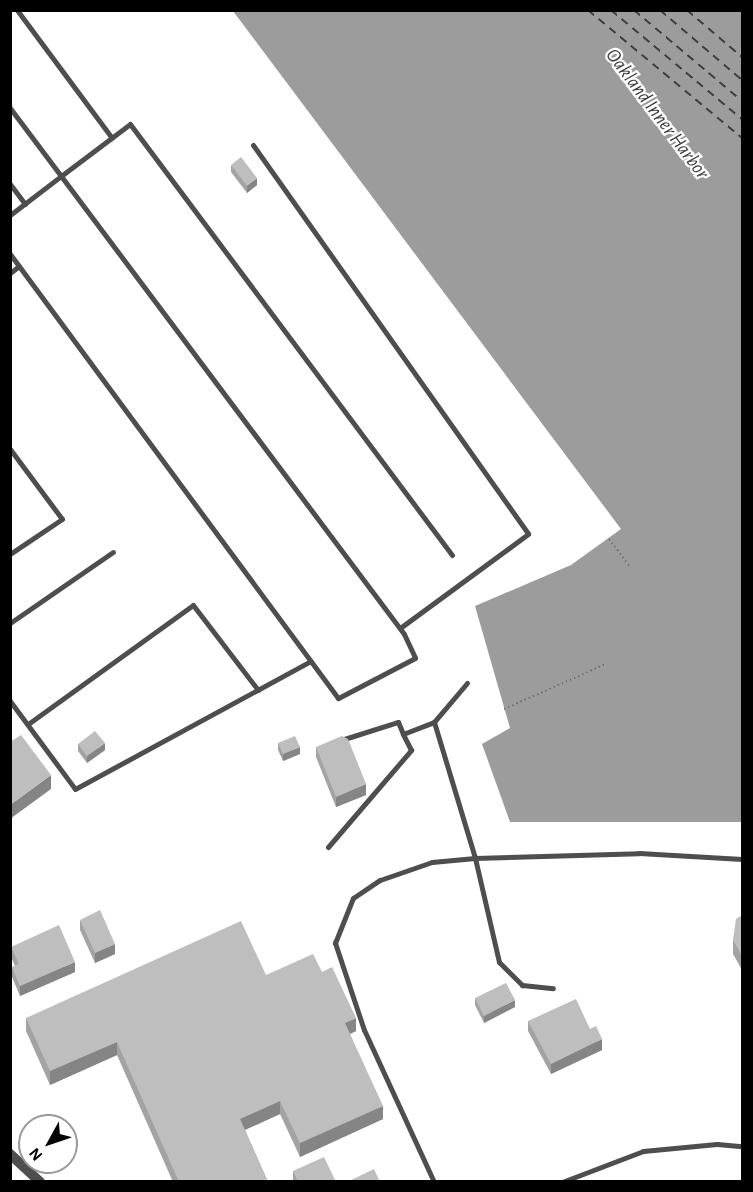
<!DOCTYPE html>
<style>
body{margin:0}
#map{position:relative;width:753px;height:1192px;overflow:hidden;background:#fff;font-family:"Alegreya Sans",sans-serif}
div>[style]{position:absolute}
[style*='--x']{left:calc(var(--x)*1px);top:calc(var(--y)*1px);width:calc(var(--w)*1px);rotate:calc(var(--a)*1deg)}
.water>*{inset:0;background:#9c9c9c}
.ferry>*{height:1.5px;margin-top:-0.75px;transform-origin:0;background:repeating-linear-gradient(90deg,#3d3d3d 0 8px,transparent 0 14px)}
.path>*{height:2px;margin-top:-1px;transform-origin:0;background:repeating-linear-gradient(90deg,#707070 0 1.5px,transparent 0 4.5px)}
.lane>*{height:5px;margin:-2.5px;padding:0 2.5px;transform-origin:2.5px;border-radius:2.5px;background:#4e4e4e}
.street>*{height:10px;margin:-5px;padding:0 5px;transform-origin:5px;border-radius:5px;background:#4e4e4e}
.wall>*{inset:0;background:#a3a3a3}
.shaded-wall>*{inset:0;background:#858585}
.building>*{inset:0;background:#bebebe}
span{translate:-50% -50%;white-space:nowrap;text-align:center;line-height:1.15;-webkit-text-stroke:4.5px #fff;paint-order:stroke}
.water-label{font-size:20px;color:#3d3d3d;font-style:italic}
.frame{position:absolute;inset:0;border:12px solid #000;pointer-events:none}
.north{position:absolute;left:18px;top:1114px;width:60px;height:60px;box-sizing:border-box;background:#fff;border:2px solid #999;border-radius:50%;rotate:230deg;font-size:16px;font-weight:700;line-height:24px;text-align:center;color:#000}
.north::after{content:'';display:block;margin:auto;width:21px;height:27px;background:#000;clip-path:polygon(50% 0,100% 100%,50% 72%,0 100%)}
</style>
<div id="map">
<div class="water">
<div style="clip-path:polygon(233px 11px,742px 11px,742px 822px,510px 822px,482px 744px,510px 728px,475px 606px,571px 565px,621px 529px)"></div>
</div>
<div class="ferry">
<div style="--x:588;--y:10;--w:200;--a:39.7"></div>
<div style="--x:611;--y:10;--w:170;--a:39.8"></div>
<div style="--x:634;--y:10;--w:141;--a:40.1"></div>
<div style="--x:660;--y:10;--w:108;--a:40.5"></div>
<div style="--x:687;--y:10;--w:72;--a:40.5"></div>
</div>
<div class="path">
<div style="--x:609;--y:539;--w:34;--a:53"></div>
<div style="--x:504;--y:709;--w:111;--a:-23.8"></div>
</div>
<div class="lane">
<div style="--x:17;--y:10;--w:159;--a:53.4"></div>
<div style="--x:10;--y:108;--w:85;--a:53.1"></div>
<div style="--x:61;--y:176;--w:86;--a:-37"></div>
<div style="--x:130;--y:124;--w:538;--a:53.24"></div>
<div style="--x:253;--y:145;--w:476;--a:54.7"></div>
<div style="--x:528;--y:534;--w:159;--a:143.7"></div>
<div style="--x:10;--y:184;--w:25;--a:53"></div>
<div style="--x:10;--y:215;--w:64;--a:-37.4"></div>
<div style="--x:61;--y:176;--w:572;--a:53.17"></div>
<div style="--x:404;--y:634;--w:26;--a:65"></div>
<div style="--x:415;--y:658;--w:87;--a:152.5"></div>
<div style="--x:338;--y:698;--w:552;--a:-126.45"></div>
<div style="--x:10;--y:273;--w:11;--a:-38"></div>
<div style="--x:10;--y:449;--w:87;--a:53.4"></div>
<div style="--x:62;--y:519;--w:63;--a:146.1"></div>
<div style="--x:10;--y:623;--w:125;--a:-34.6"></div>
<div style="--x:467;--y:683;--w:51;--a:130.2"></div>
<div style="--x:434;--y:722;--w:142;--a:73.2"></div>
<div style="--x:475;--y:858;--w:164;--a:-1.7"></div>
<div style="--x:639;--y:853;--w:103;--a:3.3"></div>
<div style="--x:10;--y:701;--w:109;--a:53.5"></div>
<div style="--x:75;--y:789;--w:268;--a:-28.5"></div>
<div style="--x:28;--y:724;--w:203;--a:-35.8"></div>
<div style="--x:193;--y:605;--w:107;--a:52.6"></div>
<div style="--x:341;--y:740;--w:60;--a:-17.5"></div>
<div style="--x:398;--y:722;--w:13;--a:67"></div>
<div style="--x:328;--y:847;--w:128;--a:-49.4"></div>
<div style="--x:411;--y:750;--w:18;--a:-117"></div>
<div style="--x:403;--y:734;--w:33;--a:-21"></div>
<div style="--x:434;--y:1182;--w:167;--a:-114.7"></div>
<div style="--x:364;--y:1030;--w:92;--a:-108.4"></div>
<div style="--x:335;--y:943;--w:48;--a:-68.2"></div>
<div style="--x:353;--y:898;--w:32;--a:-34"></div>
<div style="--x:380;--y:880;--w:55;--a:-19.1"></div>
<div style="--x:432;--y:862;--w:43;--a:-5.3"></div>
<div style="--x:475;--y:858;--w:107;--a:77"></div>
<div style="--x:499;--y:962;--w:33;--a:45"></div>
<div style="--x:522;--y:985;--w:31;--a:6"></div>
<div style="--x:562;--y:1182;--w:87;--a:-20.9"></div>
<div style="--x:643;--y:1151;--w:74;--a:-5.4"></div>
<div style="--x:717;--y:1144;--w:25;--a:5"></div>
</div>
<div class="street">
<div style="--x:10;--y:1154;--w:41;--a:43"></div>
</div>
<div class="wall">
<div style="clip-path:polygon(231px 165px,257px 185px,247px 193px,231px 172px)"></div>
<div style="clip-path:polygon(278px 743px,300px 754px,283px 761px,278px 750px)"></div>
<div style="clip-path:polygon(78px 744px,105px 750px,87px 763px,78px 751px)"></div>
<div style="clip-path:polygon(316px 747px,366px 795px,336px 807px,316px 757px)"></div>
<div style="clip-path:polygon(742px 915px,742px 970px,733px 954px,733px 940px)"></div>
<div style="clip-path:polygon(80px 920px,115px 954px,95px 963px,80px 930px)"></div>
<div style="clip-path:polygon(11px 947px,75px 972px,20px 996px,12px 977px,12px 967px,15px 966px,11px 957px)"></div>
<div style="clip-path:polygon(322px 972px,356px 1031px,350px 1034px,383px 1119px,300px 1157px,280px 1114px,245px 1130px,268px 1182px,173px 1182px,117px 1055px,50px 1085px,26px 1031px,26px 1018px,266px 975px)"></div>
<div style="clip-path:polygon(475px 998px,515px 1007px,484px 1023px,475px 1005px)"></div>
<div style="clip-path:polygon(528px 1021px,590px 1029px,602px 1050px,551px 1074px,528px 1031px)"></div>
<div style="clip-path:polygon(293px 1171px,336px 1182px,293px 1182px)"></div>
</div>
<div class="shaded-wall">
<div style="clip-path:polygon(257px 178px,257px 185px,247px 193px,247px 186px)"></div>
<div style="clip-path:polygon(105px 743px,105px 750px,87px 763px,87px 756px)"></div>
<div style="clip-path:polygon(300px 747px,300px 754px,283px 761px,283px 754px)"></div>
<div style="clip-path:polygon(51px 775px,51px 789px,10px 819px,10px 805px)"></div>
<div style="clip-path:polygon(366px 784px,366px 795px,336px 807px,336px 797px)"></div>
<div style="clip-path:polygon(115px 944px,115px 954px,95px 963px,95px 953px)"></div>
<div style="clip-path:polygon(75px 962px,75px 972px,20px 996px,20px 986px)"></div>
<div style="clip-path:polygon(515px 1000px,515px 1007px,484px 1023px,484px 1016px)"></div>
<div style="clip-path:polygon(356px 1018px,356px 1031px,345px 1036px,345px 1023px)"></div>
<div style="clip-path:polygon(602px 1039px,602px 1050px,551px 1074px,551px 1064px)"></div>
<div style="clip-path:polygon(117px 1042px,117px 1055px,50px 1085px,50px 1071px)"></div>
<div style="clip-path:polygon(280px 1101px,280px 1114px,240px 1132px,240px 1119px)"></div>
<div style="clip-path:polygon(383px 1106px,383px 1119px,300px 1157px,300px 1143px)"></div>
</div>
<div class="building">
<div style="clip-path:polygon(241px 157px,257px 178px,247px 186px,231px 165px)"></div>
<div style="clip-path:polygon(95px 731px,105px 743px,87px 756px,78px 744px)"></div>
<div style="clip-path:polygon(21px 735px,51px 775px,10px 805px,10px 742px)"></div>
<div style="clip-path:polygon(295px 736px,300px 747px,283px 754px,278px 743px)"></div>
<div style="clip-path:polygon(342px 736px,348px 739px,366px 784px,336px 797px,316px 747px)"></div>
<div style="clip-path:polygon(100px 910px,115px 944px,95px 953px,80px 920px)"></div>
<div style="clip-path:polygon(742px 915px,742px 956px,733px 940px,736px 919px)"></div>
<div style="clip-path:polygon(241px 921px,266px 975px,313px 954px,322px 972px,332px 967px,356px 1018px,345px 1023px,383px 1106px,300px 1143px,280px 1101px,240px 1119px,268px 1182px,179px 1182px,117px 1042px,50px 1071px,26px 1018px)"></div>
<div style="clip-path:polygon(59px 925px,75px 962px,20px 986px,12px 967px,19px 964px,11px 947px)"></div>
<div style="clip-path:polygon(506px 983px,515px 1000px,484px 1016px,475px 998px)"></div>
<div style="clip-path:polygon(576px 999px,590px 1029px,596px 1026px,602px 1039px,551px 1064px,528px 1021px)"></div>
<div style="clip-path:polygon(324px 1157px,336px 1182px,298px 1182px,293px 1171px)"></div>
<div style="clip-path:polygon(374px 1169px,380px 1182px,347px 1182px)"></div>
</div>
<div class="water-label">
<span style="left:657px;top:114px;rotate:53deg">Oakland Inner Harbor</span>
</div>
<div class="frame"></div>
<div class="north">N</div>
</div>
